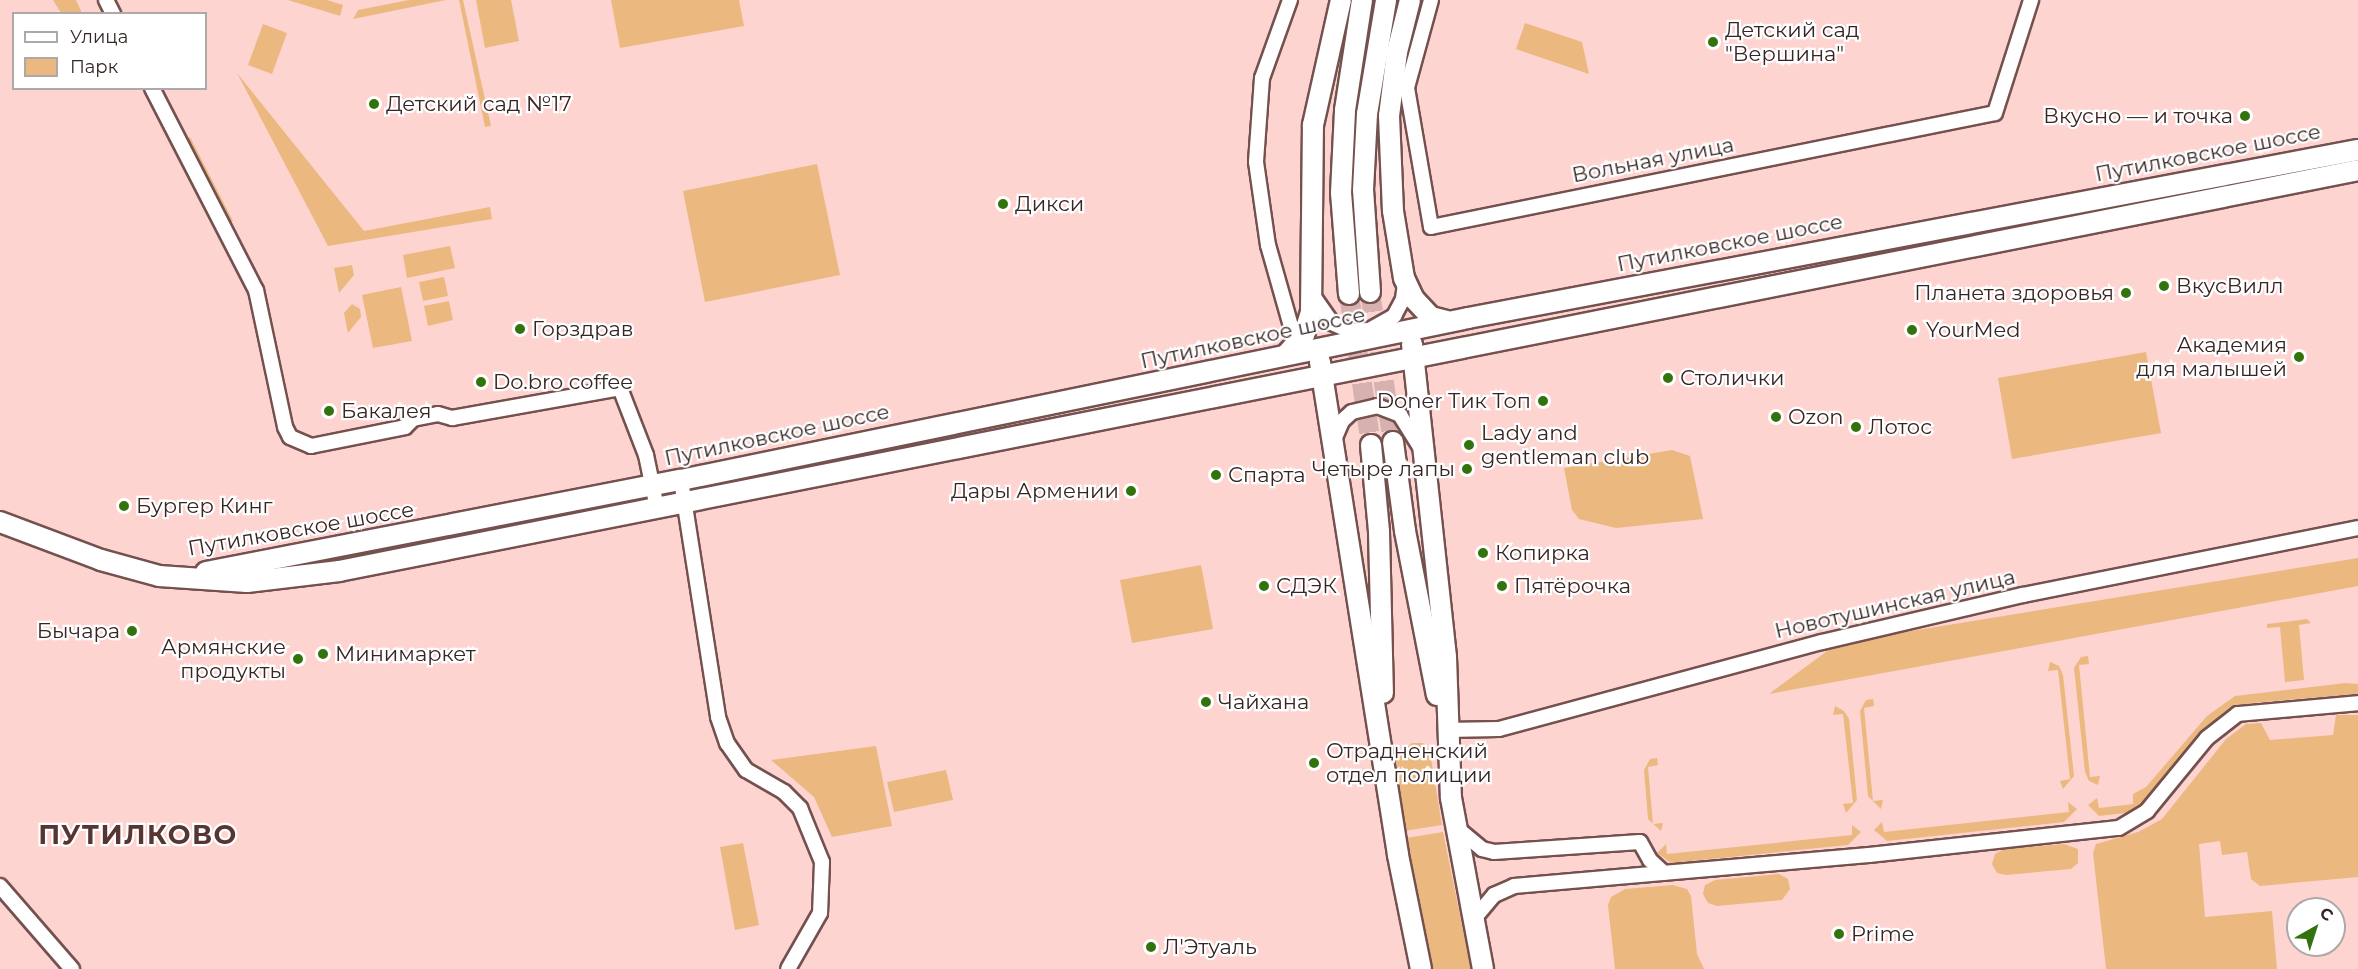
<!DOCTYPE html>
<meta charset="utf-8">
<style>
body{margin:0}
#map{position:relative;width:2358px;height:969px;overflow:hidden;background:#fed4d1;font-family:Montserrat,sans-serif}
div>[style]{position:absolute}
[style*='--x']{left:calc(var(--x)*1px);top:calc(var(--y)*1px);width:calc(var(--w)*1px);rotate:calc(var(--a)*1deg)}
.green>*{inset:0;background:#ebb880}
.secondary-tunnel>*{height:20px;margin-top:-10px;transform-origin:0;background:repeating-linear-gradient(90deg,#d6b1af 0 20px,transparent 0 30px)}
.roads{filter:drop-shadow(2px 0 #74514f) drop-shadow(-2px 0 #74514f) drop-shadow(0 2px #74514f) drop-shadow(0 -2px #74514f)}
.street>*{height:14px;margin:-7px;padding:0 7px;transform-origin:7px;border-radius:7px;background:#fff}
.secondary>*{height:20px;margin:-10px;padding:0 10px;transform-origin:10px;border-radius:10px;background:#fff}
.dots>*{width:16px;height:16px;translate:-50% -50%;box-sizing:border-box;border:3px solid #fff;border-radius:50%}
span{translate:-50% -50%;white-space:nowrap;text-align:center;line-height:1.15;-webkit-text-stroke:4.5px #fff;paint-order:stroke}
.poi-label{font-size:21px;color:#352625}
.left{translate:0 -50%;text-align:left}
.right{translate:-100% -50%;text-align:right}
.street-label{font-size:21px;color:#352625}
.district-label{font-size:27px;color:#563533;font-weight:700;letter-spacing:1.5px}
.legend{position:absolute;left:12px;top:12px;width:195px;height:78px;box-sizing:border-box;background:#fff;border:2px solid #aea8a8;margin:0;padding:8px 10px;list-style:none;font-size:18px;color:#352625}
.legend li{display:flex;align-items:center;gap:12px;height:30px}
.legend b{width:30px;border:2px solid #aea8a8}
.north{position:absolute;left:2286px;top:897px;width:60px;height:60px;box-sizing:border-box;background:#fff;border:2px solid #aea8a8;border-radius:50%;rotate:39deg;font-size:16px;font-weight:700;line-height:24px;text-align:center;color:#352625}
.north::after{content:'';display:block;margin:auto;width:21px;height:27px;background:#33730d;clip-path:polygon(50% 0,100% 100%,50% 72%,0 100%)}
</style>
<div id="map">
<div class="green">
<div style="clip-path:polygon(53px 0,76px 0,82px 13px,61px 13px)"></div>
<div style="clip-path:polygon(288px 0,327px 0,343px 5px,340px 16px)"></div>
<div style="clip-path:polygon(409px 0,446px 0,353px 19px,358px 10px)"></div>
<div style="clip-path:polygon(459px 0,463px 0,491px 126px,485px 127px)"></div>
<div style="clip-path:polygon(476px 0,511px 0,519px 41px,485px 48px)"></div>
<div style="clip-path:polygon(611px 0,739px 0,744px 26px,620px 48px)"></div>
<div style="clip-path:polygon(1525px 23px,1582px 42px,1589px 74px,1516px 49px)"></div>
<div style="clip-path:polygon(263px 24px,287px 33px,272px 74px,248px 65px)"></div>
<div style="clip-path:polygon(237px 73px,364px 231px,490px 207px,492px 219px,328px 246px)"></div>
<div style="clip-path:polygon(190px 137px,233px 221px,227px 224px,184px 141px)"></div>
<div style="clip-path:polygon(817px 164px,840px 275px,705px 302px,683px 191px)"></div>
<div style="clip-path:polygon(450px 246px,455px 268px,407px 278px,403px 255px)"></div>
<div style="clip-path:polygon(352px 265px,354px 275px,339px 293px,334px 268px)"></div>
<div style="clip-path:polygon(444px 277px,448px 296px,423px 301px,419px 282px)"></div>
<div style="clip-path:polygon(401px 287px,412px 341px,373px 348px,362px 295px)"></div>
<div style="clip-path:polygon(449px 301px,453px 320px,428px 326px,424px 306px)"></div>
<div style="clip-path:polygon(352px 304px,360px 309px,361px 317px,348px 333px,344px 313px)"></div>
<div style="clip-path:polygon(2146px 352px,2161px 433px,2012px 459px,1998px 378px)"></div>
<div style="clip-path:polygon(1672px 450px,1690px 456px,1703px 519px,1616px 528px,1579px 519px,1572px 510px,1564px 468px)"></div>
<div style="clip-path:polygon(2358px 558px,2358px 586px,1769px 694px,1838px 643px)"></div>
<div style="clip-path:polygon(1201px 565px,1213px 629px,1132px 643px,1120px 580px)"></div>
<div style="clip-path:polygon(2307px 619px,2311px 623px,2299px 625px,2304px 680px,2285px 682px,2280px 627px,2267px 628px,2267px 624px)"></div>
<div style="clip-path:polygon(2088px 656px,2089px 664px,2079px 665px,2090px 777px,2100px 776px,2098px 785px,2089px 781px,2085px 772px,2074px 668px,2081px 657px)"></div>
<div style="clip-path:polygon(2050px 662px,2059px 666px,2063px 675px,2074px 776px,2063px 789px,2060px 781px,2070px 779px,2058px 670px,2048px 671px)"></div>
<div style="clip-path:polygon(2346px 683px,2358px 684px,2358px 694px,2251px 703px,2223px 713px,2148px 802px,2134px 812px,2099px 816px,2088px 805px,2097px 798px,2099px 808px,2133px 804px,2133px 794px,2146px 787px,2207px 716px,2235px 696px)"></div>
<div style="clip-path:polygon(1873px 699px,1874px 706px,1864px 708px,1873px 801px,1883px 800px,1881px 809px,1868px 796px,1860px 711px,1866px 700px)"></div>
<div style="clip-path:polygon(1835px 706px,1844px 711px,1849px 719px,1857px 800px,1846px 813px,1843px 804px,1853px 803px,1843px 714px,1833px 715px)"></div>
<div style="clip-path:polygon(2336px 715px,2358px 715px,2358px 877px,2260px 886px,2251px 879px,2247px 852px,2222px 855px,2220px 841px,2199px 844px,2205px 917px,2272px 911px,2277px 969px,2106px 969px,2093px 853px,2096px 844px,2138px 832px,2162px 819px,2226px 739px,2246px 724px,2261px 723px,2270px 740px,2333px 735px)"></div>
<div style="clip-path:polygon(1412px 743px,1423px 743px,1430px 752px,1442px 825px,1404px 831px,1395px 757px)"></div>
<div style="clip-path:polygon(876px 746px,892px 826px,832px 837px,814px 797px,771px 760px)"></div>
<div style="clip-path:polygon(1657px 758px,1658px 765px,1648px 767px,1653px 824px,1663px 823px,1661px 831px,1648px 819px,1644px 770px,1650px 759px)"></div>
<div style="clip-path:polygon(946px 770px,953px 800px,894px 812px,887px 782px)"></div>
<div style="clip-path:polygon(2068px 802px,2077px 809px,2064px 822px,1887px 841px,1874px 830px,1882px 822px,1884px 832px,2069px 812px)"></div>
<div style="clip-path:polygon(1852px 825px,1861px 832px,1848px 845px,1671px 863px,1657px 853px,1666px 844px,1667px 854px,1852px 835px)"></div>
<div style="clip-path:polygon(1443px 832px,1471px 969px,1432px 969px,1426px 943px,1406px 838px)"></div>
<div style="clip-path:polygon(743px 843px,759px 925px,735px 930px,720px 847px)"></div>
<div style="clip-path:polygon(2064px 844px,2078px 849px,2078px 863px,2071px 869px,2006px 875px,1997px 873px,1992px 864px,1995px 854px,2004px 849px)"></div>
<div style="clip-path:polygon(1779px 874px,1788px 879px,1790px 889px,1782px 900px,1717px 906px,1708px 903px,1703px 894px,1705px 885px,1715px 880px)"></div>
<div style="clip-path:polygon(1673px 885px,1687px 889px,1691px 896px,1697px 954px,1704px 969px,1615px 969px,1608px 905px,1611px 897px,1625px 889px)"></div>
</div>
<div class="secondary-tunnel">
<div style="--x:1370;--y:292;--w:152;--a:81.3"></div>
<div style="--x:1349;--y:294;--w:153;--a:81.7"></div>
</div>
<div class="roads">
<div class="street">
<div style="--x:106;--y:0;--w:16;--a:63"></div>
<div style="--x:1290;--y:0;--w:83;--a:109.7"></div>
<div style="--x:1262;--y:78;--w:84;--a:94.1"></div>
<div style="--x:1256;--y:162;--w:84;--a:81.8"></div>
<div style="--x:1268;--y:245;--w:110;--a:74.2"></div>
<div style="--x:1431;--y:0;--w:91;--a:105.3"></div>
<div style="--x:1407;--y:88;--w:141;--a:80.2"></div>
<div style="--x:1431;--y:227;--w:575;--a:-11.43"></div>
<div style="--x:1995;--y:113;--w:119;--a:-72.3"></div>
<div style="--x:152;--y:88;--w:227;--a:62.8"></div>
<div style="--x:256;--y:290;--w:140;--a:78"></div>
<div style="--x:285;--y:427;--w:11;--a:63"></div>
<div style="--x:290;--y:437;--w:23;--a:23"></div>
<div style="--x:311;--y:446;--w:96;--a:-11.4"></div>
<div style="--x:405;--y:427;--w:11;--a:-45"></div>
<div style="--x:413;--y:419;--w:25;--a:-11"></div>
<div style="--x:438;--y:414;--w:15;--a:16"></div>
<div style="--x:452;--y:418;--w:171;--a:-10.1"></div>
<div style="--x:620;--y:388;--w:72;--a:68.8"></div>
<div style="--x:646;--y:455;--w:54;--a:78.3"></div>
<div style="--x:1314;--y:297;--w:32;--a:55"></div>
<div style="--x:1332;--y:323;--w:20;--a:24"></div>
<div style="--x:1350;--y:331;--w:19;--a:-3"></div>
<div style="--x:1369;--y:330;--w:29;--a:-29"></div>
<div style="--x:1394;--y:316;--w:19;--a:-62"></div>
<div style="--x:1403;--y:299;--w:17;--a:-83"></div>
<div style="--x:1334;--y:440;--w:21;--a:-67"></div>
<div style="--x:1342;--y:421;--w:13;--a:-42"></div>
<div style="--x:1352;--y:412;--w:26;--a:-13"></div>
<div style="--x:1377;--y:406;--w:25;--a:21"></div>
<div style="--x:1400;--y:415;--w:36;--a:58"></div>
<div style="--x:681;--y:480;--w:240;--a:81.1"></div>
<div style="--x:718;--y:717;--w:28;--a:71"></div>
<div style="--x:727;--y:743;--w:33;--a:55"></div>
<div style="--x:746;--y:770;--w:44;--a:30.1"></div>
<div style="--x:784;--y:792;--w:23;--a:45"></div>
<div style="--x:800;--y:808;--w:58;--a:67.8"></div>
<div style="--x:822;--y:862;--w:51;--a:92.2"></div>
<div style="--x:820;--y:913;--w:64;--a:119.7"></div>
<div style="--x:1446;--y:730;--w:53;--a:-1.1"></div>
<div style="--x:1499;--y:729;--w:335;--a:-15.1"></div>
<div style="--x:1822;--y:642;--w:206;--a:-13.2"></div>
<div style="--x:2023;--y:595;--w:342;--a:-11.3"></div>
<div style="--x:1457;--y:828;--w:33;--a:40"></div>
<div style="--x:1482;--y:849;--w:12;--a:14"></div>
<div style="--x:1494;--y:852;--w:146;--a:-3.9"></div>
<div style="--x:1640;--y:842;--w:21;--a:61"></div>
<div style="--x:1650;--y:860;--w:19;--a:43"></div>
<div style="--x:0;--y:886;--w:110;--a:49.1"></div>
<div style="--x:1473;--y:920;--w:33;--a:-50"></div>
<div style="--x:1494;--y:895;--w:22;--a:-24"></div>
<div style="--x:1514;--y:886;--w:356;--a:-5"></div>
<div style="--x:1869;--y:855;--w:251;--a:-6.2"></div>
<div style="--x:2119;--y:828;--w:33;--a:-31"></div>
<div style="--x:2147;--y:811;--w:94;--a:-50.6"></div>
<div style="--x:2207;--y:738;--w:39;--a:-38"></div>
<div style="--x:2238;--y:714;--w:121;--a:-5.2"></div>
</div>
<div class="secondary">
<div style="--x:1410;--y:0;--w:54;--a:104"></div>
<div style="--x:1397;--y:52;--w:64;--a:97.1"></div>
<div style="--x:1389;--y:116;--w:95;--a:87.6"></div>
<div style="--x:1393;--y:211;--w:68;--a:80.7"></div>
<div style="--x:1404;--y:278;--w:23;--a:65"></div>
<div style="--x:1414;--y:299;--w:25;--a:47"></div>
<div style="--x:1431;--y:317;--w:16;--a:14"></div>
<div style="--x:1370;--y:292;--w:102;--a:-93.9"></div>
<div style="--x:1363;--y:190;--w:76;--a:-87"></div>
<div style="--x:1367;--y:114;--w:116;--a:-80.5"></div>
<div style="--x:1349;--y:294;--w:101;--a:-94.5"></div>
<div style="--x:1341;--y:193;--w:83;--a:-87.2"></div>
<div style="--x:1345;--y:110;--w:111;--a:-81.2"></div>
<div style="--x:1412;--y:344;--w:315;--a:83.8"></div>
<div style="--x:1446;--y:657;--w:141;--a:88"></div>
<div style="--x:1451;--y:798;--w:174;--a:79.4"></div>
<div style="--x:1286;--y:355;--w:27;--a:-48"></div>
<div style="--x:1304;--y:335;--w:24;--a:-73"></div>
<div style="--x:1311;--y:312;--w:187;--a:-89.4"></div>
<div style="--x:1313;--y:125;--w:128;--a:-77.4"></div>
<div style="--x:1320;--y:362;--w:499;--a:81"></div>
<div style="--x:1398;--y:855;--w:116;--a:78.6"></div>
<div style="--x:1393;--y:442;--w:90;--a:82.3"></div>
<div style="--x:1405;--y:531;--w:167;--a:79"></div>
<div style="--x:1371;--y:445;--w:87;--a:84.7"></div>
<div style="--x:1379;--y:532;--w:161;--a:88.6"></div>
<div style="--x:0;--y:522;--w:108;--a:20.6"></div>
<div style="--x:101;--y:560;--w:60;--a:15.4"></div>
<div style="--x:159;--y:576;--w:88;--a:3.9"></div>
<div style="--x:247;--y:582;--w:93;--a:-6.8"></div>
<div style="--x:339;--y:571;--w:2058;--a:-11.23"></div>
<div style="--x:206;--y:572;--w:484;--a:-11"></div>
<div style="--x:681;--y:480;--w:804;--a:-11.63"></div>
<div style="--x:1468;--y:318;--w:906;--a:-10.69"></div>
</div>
</div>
<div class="dots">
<div style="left:1713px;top:42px;background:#33730d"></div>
<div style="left:374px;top:104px;background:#33730d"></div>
<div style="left:2245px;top:116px;background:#33730d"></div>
<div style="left:1003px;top:204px;background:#33730d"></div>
<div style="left:2164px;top:286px;background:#33730d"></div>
<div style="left:2126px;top:293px;background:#33730d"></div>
<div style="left:520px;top:329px;background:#33730d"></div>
<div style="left:1912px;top:330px;background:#33730d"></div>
<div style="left:2299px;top:357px;background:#33730d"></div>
<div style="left:1668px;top:378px;background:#33730d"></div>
<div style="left:481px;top:382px;background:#33730d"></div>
<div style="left:1543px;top:401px;background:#33730d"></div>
<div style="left:329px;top:411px;background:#33730d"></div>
<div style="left:1776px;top:417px;background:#33730d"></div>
<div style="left:1856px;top:427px;background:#33730d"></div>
<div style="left:1469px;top:445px;background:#33730d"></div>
<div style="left:1467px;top:469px;background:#33730d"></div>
<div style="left:1216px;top:475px;background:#33730d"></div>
<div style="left:1131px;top:491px;background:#33730d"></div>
<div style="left:124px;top:506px;background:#33730d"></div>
<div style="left:1483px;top:553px;background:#33730d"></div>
<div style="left:1264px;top:586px;background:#33730d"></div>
<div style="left:1502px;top:586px;background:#33730d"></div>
<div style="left:132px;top:631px;background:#33730d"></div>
<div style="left:323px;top:654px;background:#33730d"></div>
<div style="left:298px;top:659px;background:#33730d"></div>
<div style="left:1206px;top:702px;background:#33730d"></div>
<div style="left:1314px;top:763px;background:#33730d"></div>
<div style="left:1839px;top:934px;background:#33730d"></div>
<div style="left:1151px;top:947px;background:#33730d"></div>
</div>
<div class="poi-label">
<span class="left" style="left:1725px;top:42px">Детский сад<br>"Вершина"</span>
<span class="left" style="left:386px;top:104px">Детский сад №17</span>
<span class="right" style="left:2233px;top:116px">Вкусно — и точка</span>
<span class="left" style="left:1015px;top:204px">Дикси</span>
<span class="left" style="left:2176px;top:286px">ВкусВилл</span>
<span class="right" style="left:2114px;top:293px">Планета здоровья</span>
<span class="left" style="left:532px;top:329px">Горздрав</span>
<span class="left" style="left:1926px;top:330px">YourMed</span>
<span class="right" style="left:2287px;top:357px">Академия<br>для малышей</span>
<span class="left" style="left:1680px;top:378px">Столички</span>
<span class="left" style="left:493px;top:382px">Do.bro coffee</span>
<span class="right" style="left:1531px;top:401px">Doner Тик Топ</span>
<span class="left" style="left:341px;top:411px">Бакалея</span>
<span class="left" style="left:1788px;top:417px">Ozon</span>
<span class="left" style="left:1868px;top:427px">Лотос</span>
<span class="left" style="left:1481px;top:445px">Lady and<br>gentleman club</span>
<span class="right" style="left:1455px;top:469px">Четыре лапы</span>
<span class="left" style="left:1228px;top:475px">Спарта</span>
<span class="right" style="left:1119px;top:491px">Дары Армении</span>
<span class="left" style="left:136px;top:506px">Бургер Кинг</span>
<span class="left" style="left:1495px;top:553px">Копирка</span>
<span class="left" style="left:1276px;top:586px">СДЭК</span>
<span class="left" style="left:1514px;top:586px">Пятёрочка</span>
<span class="right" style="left:120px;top:631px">Бычара</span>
<span class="right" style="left:286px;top:659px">Армянские<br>продукты</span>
<span class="left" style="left:335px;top:654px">Минимаркет</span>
<span class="left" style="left:1218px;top:702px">Чайхана</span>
<span class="left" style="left:1326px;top:763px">Отрадненский<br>отдел полиции</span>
<span class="left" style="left:1851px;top:934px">Prime</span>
<span class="left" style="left:1163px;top:947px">Л'Этуаль</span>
</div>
<div class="street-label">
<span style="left:2208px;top:153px;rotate:-11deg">Путилковское шоссе</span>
<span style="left:1653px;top:160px;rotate:-11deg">Вольная улица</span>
<span style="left:1730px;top:243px;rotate:-11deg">Путилковское шоссе</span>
<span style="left:1253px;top:338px;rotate:-12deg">Путилковское шоссе</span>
<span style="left:777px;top:435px;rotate:-12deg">Путилковское шоссе</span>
<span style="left:301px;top:529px;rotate:-10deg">Путилковское шоссе</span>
<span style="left:1895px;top:604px;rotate:-13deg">Новотушинская улица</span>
</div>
<div class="district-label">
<span style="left:138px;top:835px">ПУТИЛКОВО</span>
</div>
<ul class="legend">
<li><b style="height:8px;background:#fff"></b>Улица</li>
<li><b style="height:16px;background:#ebb880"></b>Парк</li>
</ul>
<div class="north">С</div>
</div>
